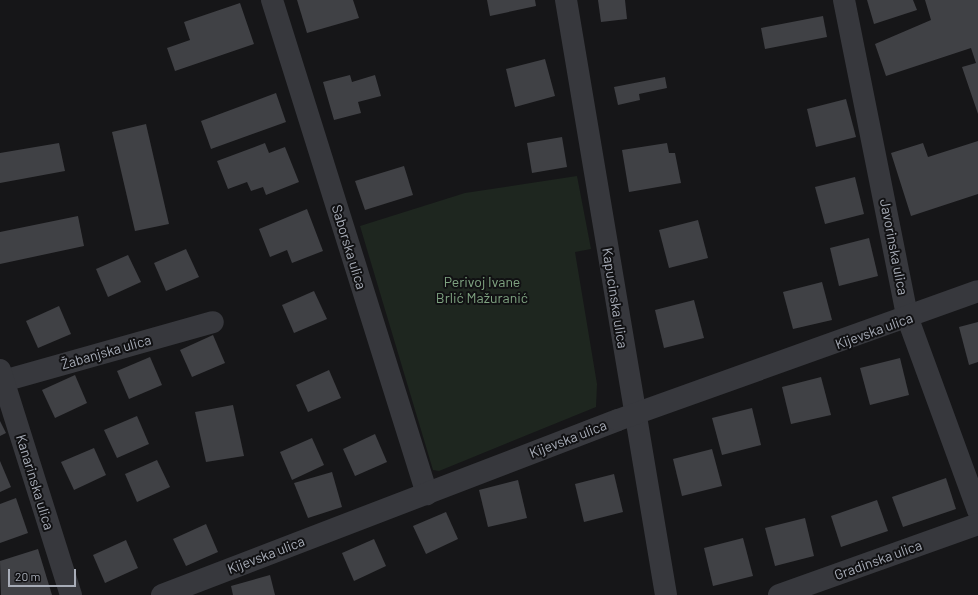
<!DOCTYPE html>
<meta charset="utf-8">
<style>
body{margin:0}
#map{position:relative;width:978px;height:595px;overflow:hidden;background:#161618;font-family:Barlow,sans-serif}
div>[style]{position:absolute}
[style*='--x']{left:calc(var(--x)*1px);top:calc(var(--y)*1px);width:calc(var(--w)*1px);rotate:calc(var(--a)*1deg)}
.green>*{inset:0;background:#1e261f}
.building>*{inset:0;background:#404145}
.minor>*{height:22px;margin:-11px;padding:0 11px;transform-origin:11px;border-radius:11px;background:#37383d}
.tertiary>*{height:22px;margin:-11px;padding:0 11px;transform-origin:11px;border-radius:11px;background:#37383d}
span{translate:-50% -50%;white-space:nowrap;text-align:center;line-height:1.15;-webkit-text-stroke:4px #111113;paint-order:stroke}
.street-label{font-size:14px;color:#a8adb8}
.park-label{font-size:14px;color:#7fa381}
.scale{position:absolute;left:8px;top:569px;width:68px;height:18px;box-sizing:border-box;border:2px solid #a8adb8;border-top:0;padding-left:5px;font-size:12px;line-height:14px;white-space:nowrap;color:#a8adb8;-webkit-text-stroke:3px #111113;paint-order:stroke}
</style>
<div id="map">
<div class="green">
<div style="clip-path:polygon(577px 176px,591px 249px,575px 252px,597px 384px,596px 407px,439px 471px,433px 470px,360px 226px,465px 193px)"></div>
</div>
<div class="building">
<div style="clip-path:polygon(297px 0,353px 0,359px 18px,307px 33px)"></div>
<div style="clip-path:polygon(487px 0,535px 0,536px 6px,490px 16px)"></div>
<div style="clip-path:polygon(598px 0,625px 0,627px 19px,601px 22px)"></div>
<div style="clip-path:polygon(867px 0,913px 0,917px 10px,874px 24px)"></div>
<div style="clip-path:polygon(925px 0,978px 0,978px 114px,962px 67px,976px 63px,971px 48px,886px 76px,875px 44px,931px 20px)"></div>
<div style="clip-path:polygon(240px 3px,254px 44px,175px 71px,167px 48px,190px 40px,184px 22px)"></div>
<div style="clip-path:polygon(823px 16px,827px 37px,765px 49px,761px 28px)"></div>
<div style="clip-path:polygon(545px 59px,555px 96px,515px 107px,506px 69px)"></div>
<div style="clip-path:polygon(350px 75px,352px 82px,375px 75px,381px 96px,358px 102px,361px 113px,334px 120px,323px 82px)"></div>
<div style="clip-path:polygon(665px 77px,667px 88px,639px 94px,640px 100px,618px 105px,614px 87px)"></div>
<div style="clip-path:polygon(276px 93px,286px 122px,211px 149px,201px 121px)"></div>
<div style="clip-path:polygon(846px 99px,856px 137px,816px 147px,807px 109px)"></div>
<div style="clip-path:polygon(146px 124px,169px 224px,135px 231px,112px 132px)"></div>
<div style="clip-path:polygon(562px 137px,567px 167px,532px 173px,527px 143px)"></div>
<div style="clip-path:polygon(978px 141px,978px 194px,911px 216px,891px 153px,923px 143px,928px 157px)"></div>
<div style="clip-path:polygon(59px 143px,65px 171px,0 183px,0 153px)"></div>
<div style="clip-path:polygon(265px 143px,269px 153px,285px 147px,299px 182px,266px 195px,263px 187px,251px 191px,247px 182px,228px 189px,217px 161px)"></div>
<div style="clip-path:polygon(667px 143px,669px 153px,675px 153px,681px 183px,629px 192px,622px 150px)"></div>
<div style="clip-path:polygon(404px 166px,413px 195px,365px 210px,355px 181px)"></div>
<div style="clip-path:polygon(855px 177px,864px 214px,825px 224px,815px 187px)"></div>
<div style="clip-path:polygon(307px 209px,323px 251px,292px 263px,287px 250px,270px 257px,259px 229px)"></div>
<div style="clip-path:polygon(78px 216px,84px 246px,0 264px,0 232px)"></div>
<div style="clip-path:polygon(698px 220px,708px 258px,669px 268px,659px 230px)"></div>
<div style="clip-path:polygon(869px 238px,878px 276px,839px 286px,830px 248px)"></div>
<div style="clip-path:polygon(186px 249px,199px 277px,166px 291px,154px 263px)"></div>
<div style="clip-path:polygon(128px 255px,141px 282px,108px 297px,96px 269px)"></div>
<div style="clip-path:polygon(822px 282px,832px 320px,793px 329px,783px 292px)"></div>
<div style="clip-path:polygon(314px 291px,327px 319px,294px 333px,282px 305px)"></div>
<div style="clip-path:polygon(694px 300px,704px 338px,664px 348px,655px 310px)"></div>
<div style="clip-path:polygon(59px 306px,71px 334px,38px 348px,26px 321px)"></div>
<div style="clip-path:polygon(978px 322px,978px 362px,969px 365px,959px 327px)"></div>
<div style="clip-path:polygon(213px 335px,225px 363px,192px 377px,180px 350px)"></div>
<div style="clip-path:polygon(150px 357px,162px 385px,129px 399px,117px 371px)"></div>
<div style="clip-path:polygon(900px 358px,909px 395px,870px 405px,860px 368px)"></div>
<div style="clip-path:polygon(329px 370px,341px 398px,308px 412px,296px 385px)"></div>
<div style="clip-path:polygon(75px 375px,87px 403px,55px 418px,42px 390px)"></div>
<div style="clip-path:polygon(821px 377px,831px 415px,791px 424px,782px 387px)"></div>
<div style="clip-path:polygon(233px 405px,244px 456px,206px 462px,195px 412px)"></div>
<div style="clip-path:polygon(752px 408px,761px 445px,722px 455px,712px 418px)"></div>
<div style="clip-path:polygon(137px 416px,149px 444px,117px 458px,104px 430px)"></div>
<div style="clip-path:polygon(0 421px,6px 433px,0 436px)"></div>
<div style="clip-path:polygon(375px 434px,387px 462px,355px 476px,343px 449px)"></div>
<div style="clip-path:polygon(312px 438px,324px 465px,292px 480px,280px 452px)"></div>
<div style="clip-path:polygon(94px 448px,106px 475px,74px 490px,61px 462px)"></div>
<div style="clip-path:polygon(712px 449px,722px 486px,682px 496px,673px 459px)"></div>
<div style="clip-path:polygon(157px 460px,170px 487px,137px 502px,125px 474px)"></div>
<div style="clip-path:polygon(0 461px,11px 487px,0 492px)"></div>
<div style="clip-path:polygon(332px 472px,342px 507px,308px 518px,294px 483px)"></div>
<div style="clip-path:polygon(614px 474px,623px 512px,584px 522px,575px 484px)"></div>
<div style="clip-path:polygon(946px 478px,956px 509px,903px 527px,892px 497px)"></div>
<div style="clip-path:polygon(518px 480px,527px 518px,488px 527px,479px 490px)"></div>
<div style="clip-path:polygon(16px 498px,28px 533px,0 543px,0 504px)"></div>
<div style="clip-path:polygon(877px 500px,888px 531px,841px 547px,831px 516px)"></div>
<div style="clip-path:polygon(446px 512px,458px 539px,426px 554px,413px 526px)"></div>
<div style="clip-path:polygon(805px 518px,814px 556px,775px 566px,765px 528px)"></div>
<div style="clip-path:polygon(206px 524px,218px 552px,186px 566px,173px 539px)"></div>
<div style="clip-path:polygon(743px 538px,753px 576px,713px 586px,704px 548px)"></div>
<div style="clip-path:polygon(374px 539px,386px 566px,354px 581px,342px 553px)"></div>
<div style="clip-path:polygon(126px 540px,138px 568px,105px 583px,93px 555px)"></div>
<div style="clip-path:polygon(38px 549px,52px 595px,1px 595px,0 561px)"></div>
<div style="clip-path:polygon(270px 575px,275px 595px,233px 595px,231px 586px)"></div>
</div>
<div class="minor">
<div style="--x:272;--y:0;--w:518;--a:72.58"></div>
<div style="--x:566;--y:0;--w:603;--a:80.46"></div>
<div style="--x:844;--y:0;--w:325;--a:78.7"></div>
<div style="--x:908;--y:319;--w:203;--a:69.9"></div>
<div style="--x:0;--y:382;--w:221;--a:-15.7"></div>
<div style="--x:162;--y:595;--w:488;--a:-21"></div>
<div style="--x:618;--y:420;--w:382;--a:-19.7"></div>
<div style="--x:779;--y:595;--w:211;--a:-19.6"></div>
</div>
<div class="tertiary">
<div style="--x:0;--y:370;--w:236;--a:72.5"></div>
</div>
<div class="street-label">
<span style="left:349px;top:247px;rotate:73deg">Saborska ulica</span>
<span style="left:894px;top:247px;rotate:79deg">Javorinska ulica</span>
<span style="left:615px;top:298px;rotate:81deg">Kapucinska ulica</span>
<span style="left:874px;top:331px;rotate:-20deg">Kijevska ulica</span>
<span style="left:106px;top:352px;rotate:-16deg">Žabanjska ulica</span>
<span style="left:568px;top:439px;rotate:-21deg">Kijevska ulica</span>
<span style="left:35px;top:482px;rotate:73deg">Kanarinska ulica</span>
<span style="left:266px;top:555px;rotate:-21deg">Kijevska ulica</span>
<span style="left:878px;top:560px;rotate:-20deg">Gradinska ulica</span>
</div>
<div class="park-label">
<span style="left:482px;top:290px">Perivoj Ivane<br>Brlić Mažuranić</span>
</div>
<div class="scale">20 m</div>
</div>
